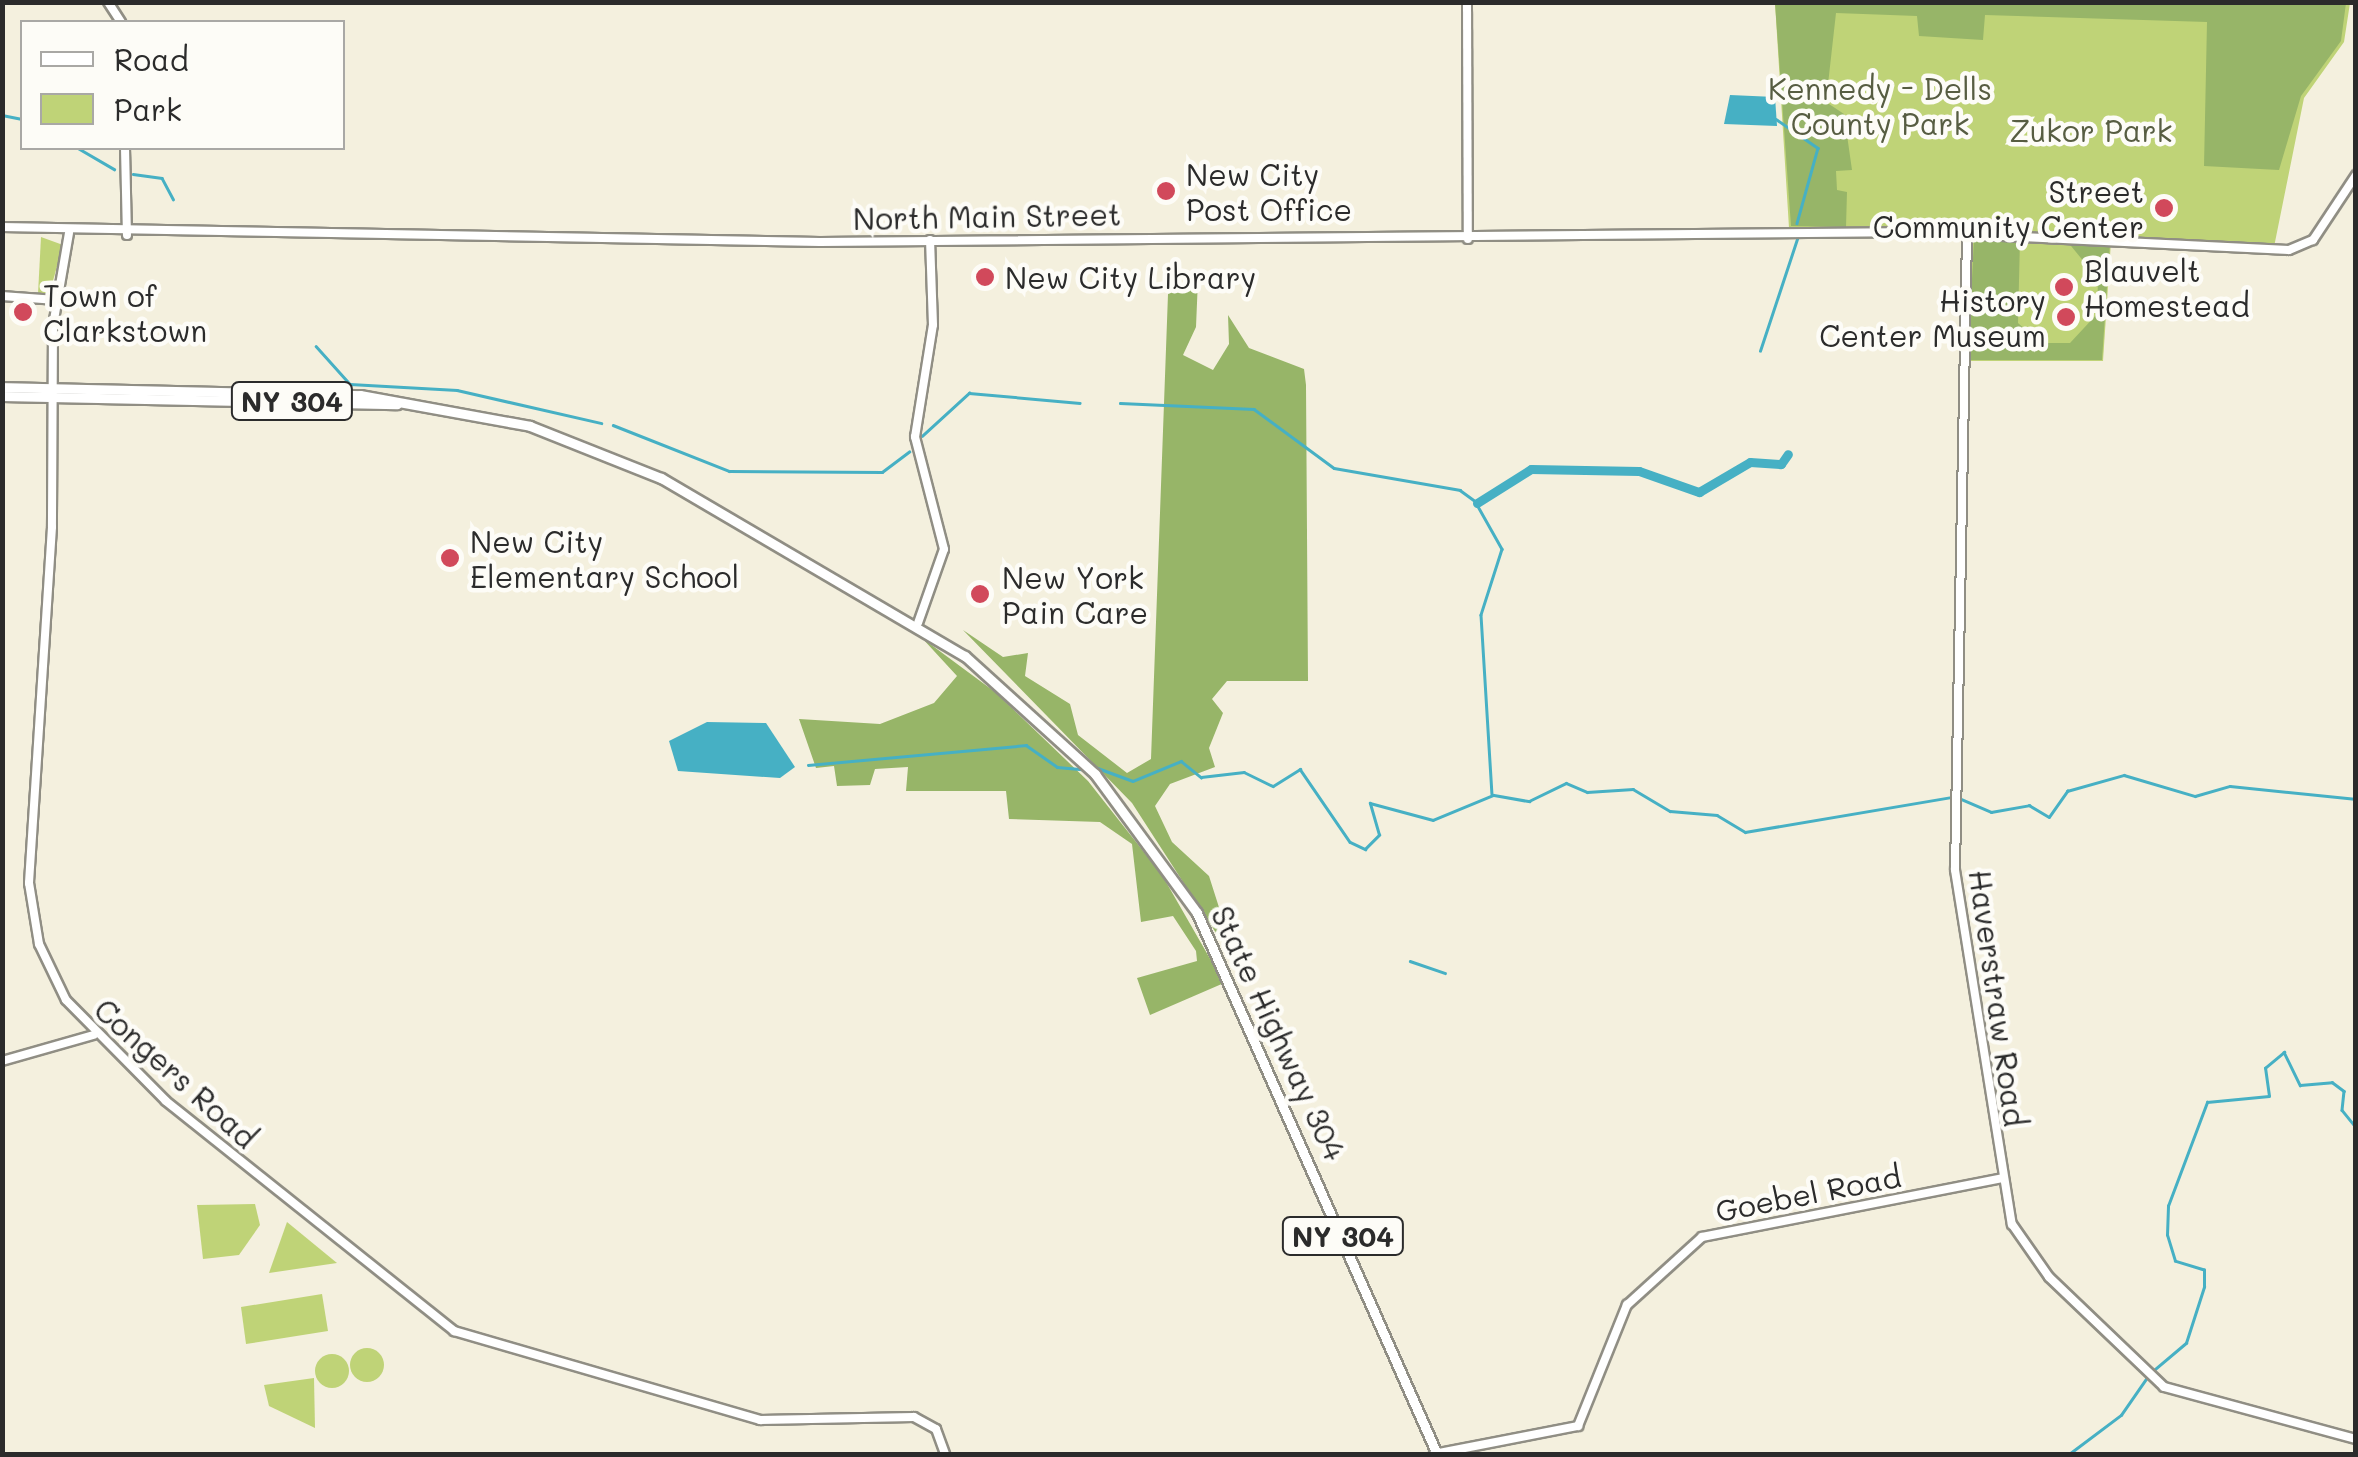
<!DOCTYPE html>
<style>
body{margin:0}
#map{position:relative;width:2358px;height:1457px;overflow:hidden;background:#f4f0de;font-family:Mali,sans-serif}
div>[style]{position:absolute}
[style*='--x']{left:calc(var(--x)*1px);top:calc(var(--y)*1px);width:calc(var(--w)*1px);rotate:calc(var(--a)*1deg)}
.green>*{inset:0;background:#bfd377}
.round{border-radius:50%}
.forest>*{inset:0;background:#97b568}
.water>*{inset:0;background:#46b0c4}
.stream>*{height:2.5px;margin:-1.25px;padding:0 1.25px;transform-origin:1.25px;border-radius:1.25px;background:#46b0c4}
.river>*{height:9px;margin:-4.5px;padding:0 4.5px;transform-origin:4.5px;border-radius:4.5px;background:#46b0c4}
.roads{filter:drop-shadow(2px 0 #908e84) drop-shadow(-2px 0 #908e84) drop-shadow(0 2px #908e84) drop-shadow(0 -2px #908e84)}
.secondary>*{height:8px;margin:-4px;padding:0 4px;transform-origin:4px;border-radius:4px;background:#fff}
.primary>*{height:9px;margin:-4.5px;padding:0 4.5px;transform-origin:4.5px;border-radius:4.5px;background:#fff}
.dots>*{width:28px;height:28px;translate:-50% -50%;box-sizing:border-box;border:5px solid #fdfcf7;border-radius:50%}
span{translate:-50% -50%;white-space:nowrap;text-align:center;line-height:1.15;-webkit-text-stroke:9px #fdfcf7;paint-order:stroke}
.shield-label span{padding:2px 8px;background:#fdfcf7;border:2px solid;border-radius:8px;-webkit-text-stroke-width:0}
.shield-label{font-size:28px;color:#2b2b2b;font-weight:700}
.park-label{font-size:30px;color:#575d42}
.poi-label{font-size:30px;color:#2b2b2b}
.left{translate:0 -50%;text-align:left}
.right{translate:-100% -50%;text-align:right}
.street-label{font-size:30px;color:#2b2b2b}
.frame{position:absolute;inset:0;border:5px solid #2b2b2b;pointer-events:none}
.legend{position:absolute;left:20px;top:20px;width:325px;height:130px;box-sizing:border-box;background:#fdfcf7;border:2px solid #a9a8a5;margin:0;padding:12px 18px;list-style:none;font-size:30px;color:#2b2b2b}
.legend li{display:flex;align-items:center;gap:20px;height:50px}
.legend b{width:50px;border:2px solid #a9a8a5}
</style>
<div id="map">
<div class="green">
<div style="clip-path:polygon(1775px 3px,2350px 3px,2344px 42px,2304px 98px,2274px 247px,1789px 228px)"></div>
<div style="clip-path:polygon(1973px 236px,2111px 242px,2103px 361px,1966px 361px)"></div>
<div style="clip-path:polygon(41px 237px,63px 245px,49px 295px,38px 294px)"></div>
<div style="clip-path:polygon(255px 1204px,260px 1225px,239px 1255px,203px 1259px,197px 1205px)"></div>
<div style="clip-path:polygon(287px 1222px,337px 1263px,269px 1273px)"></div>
<div style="clip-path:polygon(322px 1294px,328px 1331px,246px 1344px,241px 1307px)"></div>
<div class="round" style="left:350px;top:1348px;width:34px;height:34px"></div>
<div class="round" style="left:315px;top:1354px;width:34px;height:34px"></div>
<div style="clip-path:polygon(314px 1378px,315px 1428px,269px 1406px,264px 1385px)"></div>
</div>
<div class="forest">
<div style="clip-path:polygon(1775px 3px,1775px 2px,2346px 3px,2341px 41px,2301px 96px,2279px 170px,2204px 166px,2207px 22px,1985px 15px,1983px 40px,1919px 36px,1917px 16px,1836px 13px,1826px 102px,1844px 114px,1852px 170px,1836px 171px,1837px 190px,1847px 192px,1846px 227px,1791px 226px)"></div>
<div style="clip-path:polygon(1974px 238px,2020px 239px,2018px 323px,2040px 343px,2070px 343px,2097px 314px,2098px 279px,2067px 241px,2110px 243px,2102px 360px,1968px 360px)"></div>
<div style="clip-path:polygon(1198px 279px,1196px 327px,1183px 355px,1213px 370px,1229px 344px,1228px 315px,1249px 348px,1304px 369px,1306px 385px,1308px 681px,1227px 681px,1212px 699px,1223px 713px,1209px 748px,1215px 767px,1170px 784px,1155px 806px,1172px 842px,1209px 876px,1238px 967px,1132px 803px,963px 630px,1003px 657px,1028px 653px,1025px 676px,1070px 704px,1078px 735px,1127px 773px,1151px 759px,1168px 294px)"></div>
<div style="clip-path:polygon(922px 638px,995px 692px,1088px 781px,1162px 875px,1224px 983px,1150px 1015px,1137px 978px,1197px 961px,1196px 951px,1173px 916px,1141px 922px,1132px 844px,1100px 822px,1009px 819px,1006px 791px,906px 791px,908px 767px,875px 769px,870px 785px,837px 786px,834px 766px,816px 768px,799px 719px,880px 724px,934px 703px,957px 676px)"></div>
</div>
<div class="water">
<div style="clip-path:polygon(1730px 95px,1775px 97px,1777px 126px,1724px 124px)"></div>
<div style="clip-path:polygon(707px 722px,766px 723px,795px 767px,780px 778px,678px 771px,669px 741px)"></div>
</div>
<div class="stream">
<div style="--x:2;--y:115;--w:20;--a:11"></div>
<div style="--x:1776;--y:119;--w:51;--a:34.6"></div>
<div style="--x:1818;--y:148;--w:78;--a:105.6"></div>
<div style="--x:78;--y:148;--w:42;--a:30.3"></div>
<div style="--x:133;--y:174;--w:29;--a:8"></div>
<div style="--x:162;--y:178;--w:24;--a:62"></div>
<div style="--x:316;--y:346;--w:51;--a:48.2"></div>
<div style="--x:350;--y:384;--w:107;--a:3.2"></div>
<div style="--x:457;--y:390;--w:148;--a:12.9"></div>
<div style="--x:1760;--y:351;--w:118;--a:-71.7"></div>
<div style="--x:1120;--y:403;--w:134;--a:2.6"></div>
<div style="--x:1254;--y:409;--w:99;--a:36.4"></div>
<div style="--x:1334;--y:468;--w:128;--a:9.9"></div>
<div style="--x:1460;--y:490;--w:19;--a:36"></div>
<div style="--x:1475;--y:501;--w:55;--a:60.6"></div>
<div style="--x:1502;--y:549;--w:69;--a:107.7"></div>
<div style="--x:1481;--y:615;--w:179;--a:86.5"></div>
<div style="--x:613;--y:425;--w:125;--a:21.6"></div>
<div style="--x:729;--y:471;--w:153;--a:0.4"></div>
<div style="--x:882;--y:472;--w:34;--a:-37"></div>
<div style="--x:922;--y:436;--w:64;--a:-42.5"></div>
<div style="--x:969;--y:393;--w:111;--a:5.1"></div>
<div style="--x:808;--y:765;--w:219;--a:-5.2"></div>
<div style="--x:1026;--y:745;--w:38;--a:35"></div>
<div style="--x:1057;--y:767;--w:25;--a:5"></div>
<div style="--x:1095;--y:767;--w:40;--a:20.2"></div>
<div style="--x:1133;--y:781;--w:52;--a:-22.6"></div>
<div style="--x:1181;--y:761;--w:26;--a:39"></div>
<div style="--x:1201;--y:777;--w:43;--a:-6.6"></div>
<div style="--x:1244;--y:772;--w:32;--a:26"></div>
<div style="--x:1273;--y:786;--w:32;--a:-32"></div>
<div style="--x:1300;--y:769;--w:88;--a:55.6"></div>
<div style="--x:1350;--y:842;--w:17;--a:25"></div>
<div style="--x:1365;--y:849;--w:20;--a:-45"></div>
<div style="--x:1379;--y:835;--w:33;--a:-106"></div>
<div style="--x:1370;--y:803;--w:65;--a:15.1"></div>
<div style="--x:1433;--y:820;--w:65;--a:-22.6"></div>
<div style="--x:1494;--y:795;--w:36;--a:10"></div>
<div style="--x:1529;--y:801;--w:41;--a:-25.9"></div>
<div style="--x:1566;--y:783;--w:23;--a:23"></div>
<div style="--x:1587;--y:792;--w:46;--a:-3.7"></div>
<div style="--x:1633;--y:789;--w:43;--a:30.7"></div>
<div style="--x:1670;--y:811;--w:47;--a:4.9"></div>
<div style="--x:1717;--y:815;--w:33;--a:31"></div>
<div style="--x:1745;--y:832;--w:210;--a:-9.6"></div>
<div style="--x:1961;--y:799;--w:33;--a:23"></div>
<div style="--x:1991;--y:812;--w:39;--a:-10"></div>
<div style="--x:2029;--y:805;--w:23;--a:31"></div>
<div style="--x:2049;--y:817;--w:32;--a:-55"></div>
<div style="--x:2067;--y:791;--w:59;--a:-15.7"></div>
<div style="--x:2124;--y:775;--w:74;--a:16.5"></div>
<div style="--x:2195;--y:796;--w:36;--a:-16"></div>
<div style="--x:2230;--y:786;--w:127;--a:5.9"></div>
<div style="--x:1410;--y:961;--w:37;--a:19"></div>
<div style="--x:2154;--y:1370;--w:42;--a:-40.2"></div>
<div style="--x:2186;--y:1343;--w:59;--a:-72.2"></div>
<div style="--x:2204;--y:1287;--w:17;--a:-90"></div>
<div style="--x:2204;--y:1270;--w:30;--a:-163"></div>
<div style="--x:2175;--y:1261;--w:27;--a:-107"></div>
<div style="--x:2167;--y:1235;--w:29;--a:-88"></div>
<div style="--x:2168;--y:1206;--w:111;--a:-69.4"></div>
<div style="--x:2207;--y:1102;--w:62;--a:-5.5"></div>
<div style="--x:2269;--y:1096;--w:28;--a:-98"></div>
<div style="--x:2265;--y:1068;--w:25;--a:-40"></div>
<div style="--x:2284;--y:1052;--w:37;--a:64"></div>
<div style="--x:2300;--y:1085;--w:32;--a:-5"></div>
<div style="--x:2332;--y:1082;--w:15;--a:37"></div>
<div style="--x:2344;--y:1091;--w:19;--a:96"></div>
<div style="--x:2342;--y:1110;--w:22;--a:51"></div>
<div style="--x:2069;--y:1454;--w:65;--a:-36.9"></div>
<div style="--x:2121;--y:1415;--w:47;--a:-55.3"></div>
</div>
<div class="river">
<div style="--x:1477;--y:503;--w:64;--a:-32.2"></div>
<div style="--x:1531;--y:469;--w:108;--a:1.1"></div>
<div style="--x:1639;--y:471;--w:64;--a:19.3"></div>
<div style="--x:1699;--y:492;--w:59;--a:-30.5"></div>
<div style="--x:1750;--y:462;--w:31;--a:4"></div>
<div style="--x:1781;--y:464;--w:12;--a:-55"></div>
</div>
<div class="roads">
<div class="secondary">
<div style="--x:108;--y:2;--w:24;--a:57"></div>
<div style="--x:1467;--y:2;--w:237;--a:89.8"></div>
<div style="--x:125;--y:148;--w:87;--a:88.7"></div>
<div style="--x:2;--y:227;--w:818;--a:1.05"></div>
<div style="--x:820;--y:242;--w:1100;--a:-0.52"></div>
<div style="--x:1920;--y:232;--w:369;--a:2.8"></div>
<div style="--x:2289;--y:250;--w:26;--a:-23"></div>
<div style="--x:2313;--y:240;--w:78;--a:-56.5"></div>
<div style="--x:69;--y:233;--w:94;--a:99.8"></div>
<div style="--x:53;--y:326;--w:201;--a:90.3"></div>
<div style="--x:52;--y:527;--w:357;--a:93.7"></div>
<div style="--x:29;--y:883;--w:62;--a:80.7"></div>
<div style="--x:39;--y:944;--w:62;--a:64.3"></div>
<div style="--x:66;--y:1000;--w:142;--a:45.3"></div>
<div style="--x:166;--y:1101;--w:369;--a:38.6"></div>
<div style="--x:454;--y:1331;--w:319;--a:16.2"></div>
<div style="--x:760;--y:1420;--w:154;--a:-1.1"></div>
<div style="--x:914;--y:1417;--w:25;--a:29"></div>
<div style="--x:936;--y:1429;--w:27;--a:70"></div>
<div style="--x:1967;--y:234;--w:636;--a:91.08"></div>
<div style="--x:1955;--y:870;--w:359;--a:80.9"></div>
<div style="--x:2012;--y:1224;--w:65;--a:55.1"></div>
<div style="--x:2049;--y:1277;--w:159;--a:43.7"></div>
<div style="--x:2164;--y:1387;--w:199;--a:15.2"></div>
<div style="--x:2;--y:296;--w:54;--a:4.2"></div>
<div style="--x:918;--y:623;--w:78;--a:-70.6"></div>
<div style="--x:944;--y:549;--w:116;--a:-104.5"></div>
<div style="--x:915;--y:437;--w:113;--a:-80.9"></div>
<div style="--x:933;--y:325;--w:85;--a:-92"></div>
<div style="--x:2;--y:1061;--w:95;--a:-15.9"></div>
<div style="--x:1434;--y:1454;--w:147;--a:-11"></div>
<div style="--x:1578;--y:1426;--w:131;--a:-68"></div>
<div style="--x:1627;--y:1305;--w:101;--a:-42.2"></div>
<div style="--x:1702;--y:1237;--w:306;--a:-11.1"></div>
</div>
<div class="primary">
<div style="--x:2;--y:387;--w:358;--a:1.3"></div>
<div style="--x:360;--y:395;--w:173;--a:10.3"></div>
<div style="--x:530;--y:426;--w:141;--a:21.7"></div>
<div style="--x:661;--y:478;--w:352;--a:30.4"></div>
<div style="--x:965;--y:656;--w:176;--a:42.2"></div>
<div style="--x:1095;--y:774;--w:172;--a:53.7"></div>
<div style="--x:1197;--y:913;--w:592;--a:66.08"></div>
<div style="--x:2;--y:396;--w:395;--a:1.2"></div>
</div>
</div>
<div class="dots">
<div style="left:1166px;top:191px;background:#d1495b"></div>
<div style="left:2164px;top:208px;background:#d1495b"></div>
<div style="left:985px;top:277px;background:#d1495b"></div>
<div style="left:2064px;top:287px;background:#d1495b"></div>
<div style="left:23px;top:312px;background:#d1495b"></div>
<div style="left:2066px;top:317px;background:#d1495b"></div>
<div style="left:450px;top:558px;background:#d1495b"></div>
<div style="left:980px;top:594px;background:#d1495b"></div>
</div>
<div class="shield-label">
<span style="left:292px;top:401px">NY 304</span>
<span style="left:1343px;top:1236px">NY 304</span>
</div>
<div class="park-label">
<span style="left:1880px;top:105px">Kennedy - Dells<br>County Park</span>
<span style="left:2091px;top:130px">Zukor Park</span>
</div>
<div class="poi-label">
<span class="left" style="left:1186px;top:191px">New City<br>Post Office</span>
<span class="right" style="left:2144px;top:208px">Street<br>Community Center</span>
<span class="left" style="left:2084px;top:287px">Blauvelt<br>Homestead</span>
<span class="left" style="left:1005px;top:277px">New City Library</span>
<span class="left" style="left:43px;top:312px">Town of<br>Clarkstown</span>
<span class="right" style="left:2046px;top:317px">History<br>Center Museum</span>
<span class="left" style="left:470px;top:558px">New City<br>Elementary School</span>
<span class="left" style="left:1002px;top:594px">New York<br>Pain Care</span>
</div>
<div class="street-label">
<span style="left:987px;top:216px;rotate:-1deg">North Main Street</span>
<span style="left:1998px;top:998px;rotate:82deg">Haverstraw Road</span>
<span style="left:1279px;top:1033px;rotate:65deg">State Highway 304</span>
<span style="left:176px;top:1073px;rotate:42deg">Congers Road</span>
<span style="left:1808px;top:1193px;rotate:-11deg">Goebel Road</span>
</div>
<div class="frame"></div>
<ul class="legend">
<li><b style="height:12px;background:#fff"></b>Road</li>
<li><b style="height:28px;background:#bfd377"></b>Park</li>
</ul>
</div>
